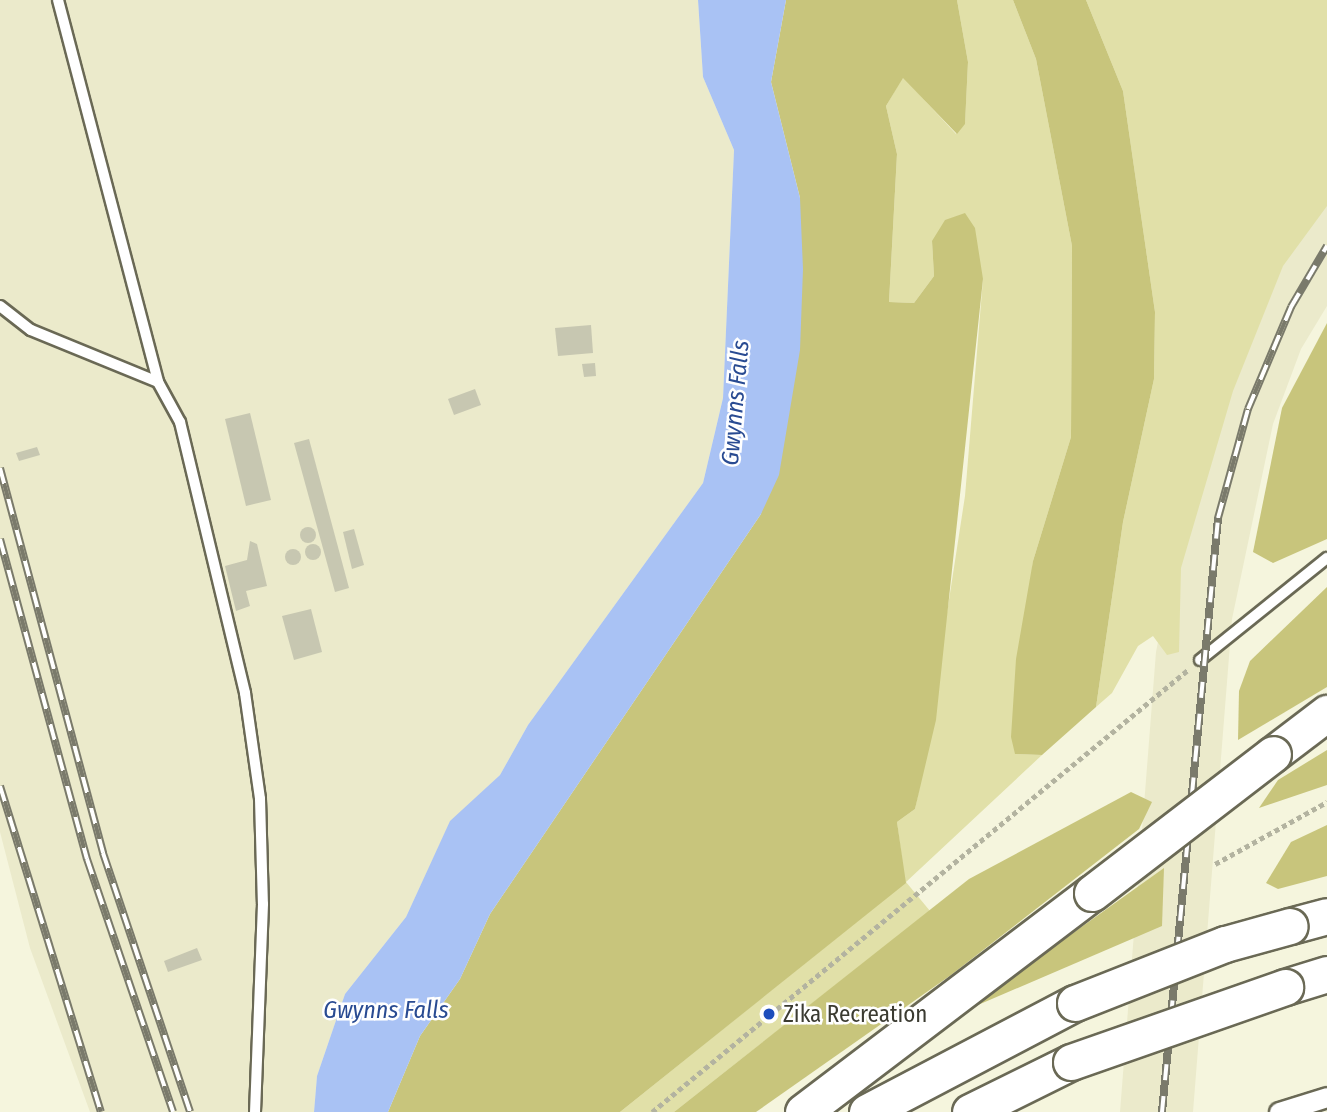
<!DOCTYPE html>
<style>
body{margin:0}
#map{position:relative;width:1327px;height:1112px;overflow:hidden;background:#f5f5dd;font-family:"Fira Sans Condensed",sans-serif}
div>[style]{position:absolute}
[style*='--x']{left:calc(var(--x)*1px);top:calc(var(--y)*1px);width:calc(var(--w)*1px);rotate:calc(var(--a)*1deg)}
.built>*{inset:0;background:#ebeacb}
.green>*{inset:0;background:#e1e0a8}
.forest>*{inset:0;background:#c8c57c}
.water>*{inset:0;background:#a9c2f4}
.building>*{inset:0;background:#c7c7b1}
.round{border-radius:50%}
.path>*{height:4.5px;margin-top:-2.25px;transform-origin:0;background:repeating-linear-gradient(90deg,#b3b3a0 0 5px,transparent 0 8.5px)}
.roads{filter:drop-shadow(2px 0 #6a6955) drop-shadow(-2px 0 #6a6955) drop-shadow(0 2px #6a6955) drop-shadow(0 -2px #6a6955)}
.service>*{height:10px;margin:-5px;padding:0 5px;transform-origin:5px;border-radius:5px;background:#fff}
.minor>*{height:19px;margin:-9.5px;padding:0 9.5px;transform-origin:9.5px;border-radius:9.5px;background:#fff}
.motorway>*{height:35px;margin:-17.5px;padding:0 17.5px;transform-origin:17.5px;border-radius:17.5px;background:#fff}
.rail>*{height:8px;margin-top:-4px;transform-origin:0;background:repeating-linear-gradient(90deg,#fff 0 16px,#7a7a6b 0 32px);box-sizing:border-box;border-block:2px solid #7a7a6b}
.bridges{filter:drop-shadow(2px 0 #6a6955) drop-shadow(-2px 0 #6a6955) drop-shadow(0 2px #6a6955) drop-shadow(0 -2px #6a6955)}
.motorway-bridge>*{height:35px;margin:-17.5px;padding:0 17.5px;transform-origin:17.5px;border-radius:17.5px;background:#fff}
.dots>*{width:19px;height:19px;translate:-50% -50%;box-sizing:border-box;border:4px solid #fff;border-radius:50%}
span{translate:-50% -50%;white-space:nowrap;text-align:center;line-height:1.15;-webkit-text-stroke:5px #fff;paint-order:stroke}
.poi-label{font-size:23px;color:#3b3b31}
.left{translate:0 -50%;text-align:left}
.water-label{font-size:24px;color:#294b92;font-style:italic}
</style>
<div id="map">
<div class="built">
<div style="clip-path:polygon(0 0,698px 0,703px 77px,734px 150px,723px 398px,703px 483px,528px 725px,500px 775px,450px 822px,406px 917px,345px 994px,317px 1076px,314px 1112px,90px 1112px,30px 948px,0 832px)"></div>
<div style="clip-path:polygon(1327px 171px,1327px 306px,1301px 349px,1273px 424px,1232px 619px,1193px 1112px,1120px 1112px,1156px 652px,1201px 423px)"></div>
</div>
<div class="green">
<div style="clip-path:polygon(957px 0,1013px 0,1036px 59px,1072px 246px,1071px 437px,1033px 561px,1015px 754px,1042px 755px,906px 882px,930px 911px,674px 1112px,620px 1112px,905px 883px,897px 822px,915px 809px,922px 775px,965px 496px,983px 279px,932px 241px,934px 276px,914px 303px,889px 302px,897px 154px,886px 106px,903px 77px,956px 134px,965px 123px,968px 62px)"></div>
<div style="clip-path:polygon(1086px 0,1327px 0,1327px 206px,1283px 266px,1233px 391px,1181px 568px,1179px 652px,1167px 655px,1153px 636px,1138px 646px,1112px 693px,1096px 707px,1123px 522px,1154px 379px,1155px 312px,1123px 91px)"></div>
</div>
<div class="forest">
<div style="clip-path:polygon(786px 0,957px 0,968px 62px,965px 124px,957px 134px,903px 78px,886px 106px,897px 154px,889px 302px,914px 303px,934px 276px,932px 241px,945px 220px,965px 213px,975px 228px,983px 279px,936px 720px,915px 809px,897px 822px,906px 883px,620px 1112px,388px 1112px,420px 1036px,460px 979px,490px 914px,761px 514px,800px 198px,771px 82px)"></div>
<div style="clip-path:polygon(1013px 0,1086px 0,1123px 91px,1155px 312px,1154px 379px,1123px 522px,1096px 707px,1042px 755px,1015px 754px,1011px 737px,1016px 659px,1033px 561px,1071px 437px,1072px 246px,1036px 59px)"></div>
<div style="clip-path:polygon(1327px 323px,1327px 539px,1273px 563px,1253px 552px,1282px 408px)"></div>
<div style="clip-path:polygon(1327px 587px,1327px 687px,1238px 740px,1239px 691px,1250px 661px)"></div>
<div style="clip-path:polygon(1327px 750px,1327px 785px,1259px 808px,1278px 780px)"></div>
<div style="clip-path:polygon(1131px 792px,1152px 802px,1139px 829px,951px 975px,756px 1112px,674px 1112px,969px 879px)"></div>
<div style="clip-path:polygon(1327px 825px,1327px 876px,1278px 889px,1266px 883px,1291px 842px)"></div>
<div style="clip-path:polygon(1164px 868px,1162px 926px,964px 1011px)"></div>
</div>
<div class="water">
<div style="clip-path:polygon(698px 0,786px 0,771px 82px,800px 198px,803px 269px,800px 350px,779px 475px,761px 514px,490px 914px,460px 979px,420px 1036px,388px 1112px,314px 1112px,317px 1076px,345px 994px,406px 917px,450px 821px,500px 775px,528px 725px,703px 483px,723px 398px,734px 150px,703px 77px)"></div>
</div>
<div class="building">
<div style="clip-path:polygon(591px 325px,593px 353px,558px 356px,555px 328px)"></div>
<div style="clip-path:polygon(595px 363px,596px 376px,584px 377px,582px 364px)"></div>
<div style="clip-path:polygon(475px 389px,481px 405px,454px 415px,448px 399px)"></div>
<div style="clip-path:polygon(250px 413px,271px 500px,246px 506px,225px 419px)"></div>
<div style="clip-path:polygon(309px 439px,349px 588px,335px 592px,294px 443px)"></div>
<div style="clip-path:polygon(37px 447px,40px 455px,19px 461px,16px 453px)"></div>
<div class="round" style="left:300px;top:527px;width:16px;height:16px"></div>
<div style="clip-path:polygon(354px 529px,364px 565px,352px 569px,343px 532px)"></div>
<div style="clip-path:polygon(250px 541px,257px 544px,267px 586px,246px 591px,250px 606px,236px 611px,225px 566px,247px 560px)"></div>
<div class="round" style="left:305px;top:544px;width:16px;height:16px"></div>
<div class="round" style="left:285px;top:549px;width:16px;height:16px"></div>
<div style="clip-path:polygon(311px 609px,322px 652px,294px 660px,282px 616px)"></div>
<div style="clip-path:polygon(197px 948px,202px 960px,168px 972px,164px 961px)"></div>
</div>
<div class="path">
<div style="--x:1215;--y:864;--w:128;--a:-29"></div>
<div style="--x:652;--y:1112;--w:696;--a:-39.52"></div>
</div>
<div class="roads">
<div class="service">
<div style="--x:58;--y:0;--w:395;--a:75.3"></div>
<div style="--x:158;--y:382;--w:46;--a:61.2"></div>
<div style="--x:180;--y:422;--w:279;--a:76.5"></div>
<div style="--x:245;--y:693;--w:107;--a:81.9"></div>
<div style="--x:260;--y:799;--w:105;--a:88.4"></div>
<div style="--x:263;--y:904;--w:208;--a:92.2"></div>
<div style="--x:0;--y:306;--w:39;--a:38"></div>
<div style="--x:31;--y:330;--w:137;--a:22.3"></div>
<div style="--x:1200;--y:660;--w:163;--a:-38.8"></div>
</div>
<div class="minor">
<div style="--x:1279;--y:1112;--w:50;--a:-17.4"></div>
</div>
<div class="motorway">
<div style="--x:1273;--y:754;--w:68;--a:-37.2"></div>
<div style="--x:1290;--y:926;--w:38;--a:-15"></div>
<div style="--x:1285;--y:987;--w:44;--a:-17.2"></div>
<div style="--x:803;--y:1112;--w:363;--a:-37.2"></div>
<div style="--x:867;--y:1112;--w:235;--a:-27.7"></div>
<div style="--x:970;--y:1112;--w:113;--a:-26.3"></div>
</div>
</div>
<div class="rail">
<div style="--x:0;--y:468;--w:399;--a:75"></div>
<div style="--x:103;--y:853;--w:273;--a:71.4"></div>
<div style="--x:0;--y:539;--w:332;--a:74.8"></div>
<div style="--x:87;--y:859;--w:267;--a:71.2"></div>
<div style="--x:0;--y:786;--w:341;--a:72.8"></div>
<div style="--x:1162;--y:1112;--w:597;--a:-84.61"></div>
<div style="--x:1218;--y:518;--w:113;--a:-74.6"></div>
<div style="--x:1248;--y:409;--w:111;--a:-67.1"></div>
<div style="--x:1291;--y:307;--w:71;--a:-59.5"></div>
</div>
<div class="bridges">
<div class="motorway-bridge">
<div style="--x:1092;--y:893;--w:228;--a:-37.5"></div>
<div style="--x:1075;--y:1003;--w:161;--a:-21.5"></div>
<div style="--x:1225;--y:944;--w:67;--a:-15.5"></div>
<div style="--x:1071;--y:1062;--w:227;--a:-19.3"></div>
</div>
</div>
<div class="dots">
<div style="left:769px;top:1014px;background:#1e4ebc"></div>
</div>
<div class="poi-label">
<span class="left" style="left:783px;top:1014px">Zika Recreation</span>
</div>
<div class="water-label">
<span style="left:736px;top:403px;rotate:-85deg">Gwynns Falls</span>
<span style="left:386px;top:1011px">Gwynns Falls</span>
</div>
</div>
